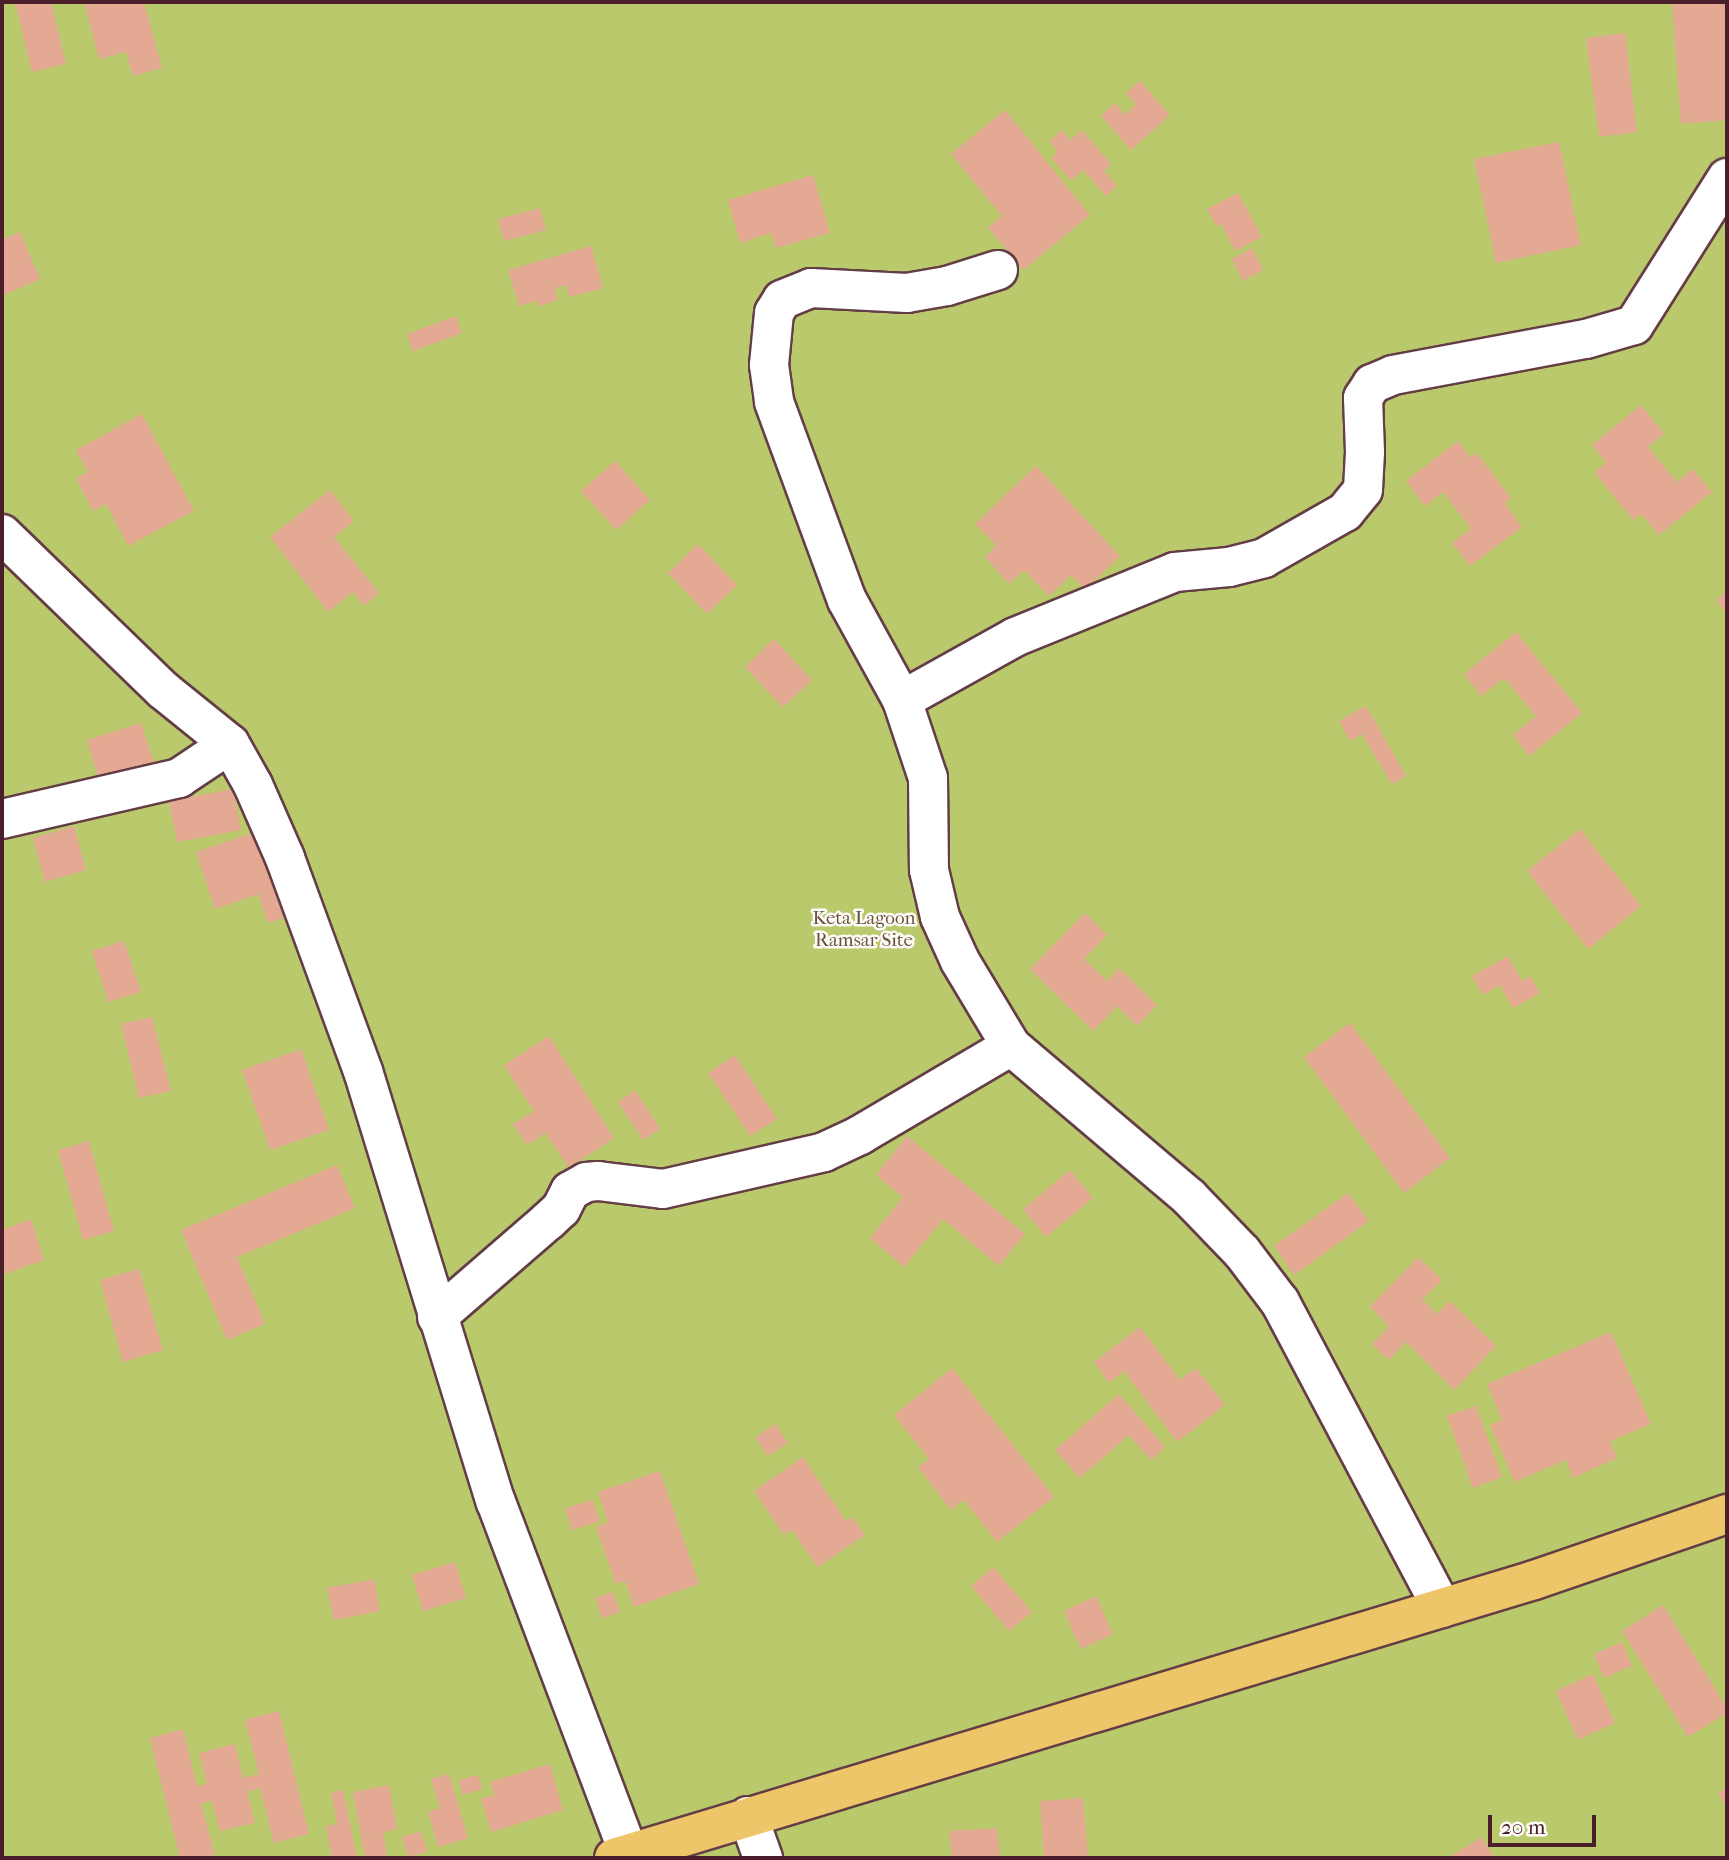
<!DOCTYPE html>
<style>
body{margin:0}
#map{position:relative;width:1729px;height:1860px;overflow:hidden;background:#f6ead6;font-family:"IM FELL French Canon",serif}
div>[style]{position:absolute}
[style*='--x']{left:calc(var(--x)*1px);top:calc(var(--y)*1px);width:calc(var(--w)*1px);rotate:calc(var(--a)*1deg)}
.green>*{inset:0;background:#bac96c}
.building>*{inset:0;background:#e3a993}
.roads{filter:drop-shadow(2px 0 #643d45) drop-shadow(-2px 0 #643d45) drop-shadow(0 2px #643d45) drop-shadow(0 -2px #643d45)}
.minor>*{height:38px;margin:-19px;padding:0 19px;transform-origin:19px;border-radius:19px;background:#fff}
.major>*{height:38px;margin:-19px;padding:0 19px;transform-origin:19px;border-radius:19px;background:#ecc669}
span{translate:-50% -50%;white-space:nowrap;text-align:center;line-height:1.15;-webkit-text-stroke:5px #fdfcf7;paint-order:stroke}
.park-label{font-size:19px;color:#6c523e}
.frame{position:absolute;inset:0;border:4px solid #4a1f2b;pointer-events:none}
.scale{position:absolute;left:1488px;top:1815px;width:108px;height:32px;box-sizing:border-box;border:4px solid #4a1f2b;border-top:0;padding-left:9px;font-size:21px;line-height:24px;white-space:nowrap;color:#4a1f2b;-webkit-text-stroke:5px #fdfcf7;paint-order:stroke}
</style>
<div id="map">
<div class="green">
<div style="clip-path:polygon(2px 2px,1727px 2px,1727px 1858px,2px 1858px)"></div>
</div>
<div class="building">
<div style="clip-path:polygon(15px 2px,51px 2px,66px 64px,32px 72px)"></div>
<div style="clip-path:polygon(84px 2px,144px 2px,162px 68px,133px 76px,126px 52px,99px 59px)"></div>
<div style="clip-path:polygon(1672px 2px,1726px 2px,1727px 120px,1681px 124px)"></div>
<div style="clip-path:polygon(1625px 33px,1637px 132px,1599px 137px,1586px 38px)"></div>
<div style="clip-path:polygon(1140px 81px,1170px 115px,1131px 150px,1101px 116px,1115px 103px,1125px 115px,1136px 104px,1126px 93px)"></div>
<div style="clip-path:polygon(1005px 110px,1090px 215px,1023px 270px,988px 227px,1002px 216px,951px 154px)"></div>
<div style="clip-path:polygon(1062px 130px,1070px 140px,1082px 130px,1111px 164px,1104px 171px,1117px 186px,1106px 196px,1083px 170px,1071px 180px,1051px 158px,1058px 152px,1049px 141px)"></div>
<div style="clip-path:polygon(1559px 142px,1581px 245px,1496px 263px,1474px 159px)"></div>
<div style="clip-path:polygon(813px 175px,830px 233px,776px 248px,771px 233px,740px 243px,728px 200px)"></div>
<div style="clip-path:polygon(1238px 193px,1262px 237px,1235px 251px,1221px 224px,1216px 226px,1207px 209px)"></div>
<div style="clip-path:polygon(540px 208px,546px 230px,504px 241px,498px 219px)"></div>
<div style="clip-path:polygon(20px 232px,40px 279px,2px 296px,2px 240px)"></div>
<div style="clip-path:polygon(591px 246px,603px 288px,569px 297px,566px 285px,555px 288px,558px 300px,539px 306px,537px 301px,519px 306px,508px 270px)"></div>
<div style="clip-path:polygon(1252px 248px,1263px 270px,1243px 281px,1232px 259px)"></div>
<div style="clip-path:polygon(456px 316px,462px 333px,413px 351px,407px 334px)"></div>
<div style="clip-path:polygon(1641px 405px,1664px 434px,1648px 447px,1677px 482px,1693px 469px,1712px 492px,1659px 535px,1641px 514px,1633px 520px,1594px 472px,1606px 463px,1592px 445px)"></div>
<div style="clip-path:polygon(142px 414px,194px 511px,128px 546px,106px 504px,93px 511px,76px 478px,88px 472px,76px 450px)"></div>
<div style="clip-path:polygon(1458px 441px,1471px 458px,1477px 453px,1511px 498px,1505px 503px,1522px 527px,1470px 566px,1452px 543px,1471px 529px,1443px 492px,1425px 506px,1406px 481px)"></div>
<div style="clip-path:polygon(615px 461px,650px 500px,616px 530px,581px 491px)"></div>
<div style="clip-path:polygon(1036px 466px,1120px 556px,1085px 590px,1071px 575px,1049px 596px,1024px 570px,1009px 584px,985px 557px,996px 545px,975px 524px)"></div>
<div style="clip-path:polygon(330px 490px,354px 521px,334px 537px,379px 593px,364px 606px,353px 592px,328px 612px,270px 537px)"></div>
<div style="clip-path:polygon(698px 544px,737px 585px,707px 614px,668px 573px)"></div>
<div style="clip-path:polygon(1727px 591px,1727px 614px,1716px 600px)"></div>
<div style="clip-path:polygon(1516px 632px,1582px 713px,1529px 756px,1513px 735px,1536px 716px,1504px 678px,1481px 696px,1464px 674px)"></div>
<div style="clip-path:polygon(774px 639px,812px 680px,783px 707px,745px 667px)"></div>
<div style="clip-path:polygon(1366px 706px,1406px 776px,1392px 784px,1362px 734px,1350px 741px,1339px 721px)"></div>
<div style="clip-path:polygon(141px 723px,154px 763px,99px 780px,87px 740px)"></div>
<div style="clip-path:polygon(233px 789px,241px 830px,177px 842px,169px 801px)"></div>
<div style="clip-path:polygon(74px 826px,86px 870px,45px 882px,33px 838px)"></div>
<div style="clip-path:polygon(1580px 829px,1641px 906px,1588px 949px,1527px 871px)"></div>
<div style="clip-path:polygon(262px 830px,291px 916px,268px 923px,258px 894px,215px 909px,196px 852px)"></div>
<div style="clip-path:polygon(1085px 913px,1107px 935px,1084px 959px,1107px 981px,1119px 968px,1157px 1005px,1137px 1026px,1117px 1006px,1093px 1031px,1030px 969px)"></div>
<div style="clip-path:polygon(124px 941px,141px 992px,108px 1002px,92px 951px)"></div>
<div style="clip-path:polygon(1508px 956px,1522px 981px,1530px 976px,1540px 993px,1513px 1008px,1500px 985px,1483px 995px,1472px 976px)"></div>
<div style="clip-path:polygon(152px 1017px,171px 1091px,139px 1098px,121px 1024px)"></div>
<div style="clip-path:polygon(1350px 1023px,1450px 1158px,1404px 1193px,1304px 1057px)"></div>
<div style="clip-path:polygon(549px 1036px,614px 1138px,569px 1168px,545px 1133px,527px 1145px,513px 1124px,534px 1111px,504px 1065px)"></div>
<div style="clip-path:polygon(301px 1049px,329px 1130px,270px 1150px,242px 1070px)"></div>
<div style="clip-path:polygon(735px 1055px,777px 1119px,750px 1136px,708px 1073px)"></div>
<div style="clip-path:polygon(635px 1090px,660px 1129px,643px 1140px,618px 1102px)"></div>
<div style="clip-path:polygon(907px 1136px,1025px 1234px,999px 1266px,943px 1219px,904px 1267px,870px 1238px,903px 1197px,876px 1175px)"></div>
<div style="clip-path:polygon(89px 1141px,114px 1231px,83px 1240px,58px 1150px)"></div>
<div style="clip-path:polygon(337px 1165px,355px 1208px,237px 1257px,265px 1324px,227px 1340px,181px 1230px)"></div>
<div style="clip-path:polygon(1070px 1170px,1093px 1198px,1046px 1237px,1023px 1209px)"></div>
<div style="clip-path:polygon(1348px 1193px,1369px 1221px,1294px 1275px,1274px 1246px)"></div>
<div style="clip-path:polygon(31px 1219px,44px 1260px,2px 1275px,2px 1230px)"></div>
<div style="clip-path:polygon(1418px 1257px,1442px 1280px,1422px 1299px,1437px 1314px,1450px 1301px,1496px 1346px,1454px 1390px,1406px 1342px,1389px 1360px,1372px 1344px,1389px 1326px,1370px 1307px)"></div>
<div style="clip-path:polygon(139px 1269px,163px 1350px,123px 1362px,100px 1280px)"></div>
<div style="clip-path:polygon(1140px 1327px,1180px 1380px,1196px 1368px,1225px 1405px,1177px 1442px,1124px 1371px,1109px 1383px,1094px 1362px)"></div>
<div style="clip-path:polygon(1611px 1332px,1651px 1424px,1610px 1441px,1617px 1458px,1573px 1478px,1566px 1460px,1515px 1482px,1490px 1425px,1502px 1420px,1487px 1384px)"></div>
<div style="clip-path:polygon(952px 1368px,1054px 1497px,997px 1542px,964px 1500px,951px 1510px,918px 1467px,929px 1459px,894px 1415px)"></div>
<div style="clip-path:polygon(1119px 1394px,1165px 1447px,1151px 1460px,1129px 1435px,1080px 1478px,1055px 1450px)"></div>
<div style="clip-path:polygon(1476px 1406px,1502px 1477px,1473px 1488px,1447px 1416px)"></div>
<div style="clip-path:polygon(775px 1424px,788px 1443px,768px 1456px,755px 1438px)"></div>
<div style="clip-path:polygon(803px 1457px,846px 1521px,852px 1517px,865px 1535px,818px 1567px,792px 1530px,784px 1535px,754px 1491px)"></div>
<div style="clip-path:polygon(660px 1471px,699px 1584px,634px 1607px,625px 1581px,616px 1584px,596px 1527px,608px 1522px,598px 1492px)"></div>
<div style="clip-path:polygon(592px 1500px,600px 1521px,572px 1530px,565px 1509px)"></div>
<div style="clip-path:polygon(455px 1562px,466px 1598px,423px 1611px,412px 1575px)"></div>
<div style="clip-path:polygon(993px 1567px,1032px 1612px,1009px 1631px,971px 1586px)"></div>
<div style="clip-path:polygon(374px 1579px,380px 1611px,334px 1620px,327px 1588px)"></div>
<div style="clip-path:polygon(613px 1592px,620px 1612px,602px 1618px,595px 1598px)"></div>
<div style="clip-path:polygon(1096px 1596px,1113px 1634px,1081px 1649px,1064px 1611px)"></div>
<div style="clip-path:polygon(1663px 1605px,1727px 1708px,1727px 1713px,1688px 1737px,1622px 1631px)"></div>
<div style="clip-path:polygon(1622px 1642px,1632px 1666px,1604px 1678px,1594px 1654px)"></div>
<div style="clip-path:polygon(1593px 1674px,1615px 1723px,1578px 1740px,1556px 1691px)"></div>
<div style="clip-path:polygon(279px 1711px,309px 1834px,274px 1843px,260px 1788px,247px 1792px,255px 1823px,220px 1831px,212px 1801px,201px 1804px,215px 1855px,180px 1858px,150px 1738px,183px 1729px,197px 1786px,207px 1784px,199px 1753px,235px 1744px,243px 1778px,259px 1774px,245px 1720px)"></div>
<div style="clip-path:polygon(550px 1764px,563px 1810px,491px 1832px,481px 1799px,494px 1795px,490px 1782px)"></div>
<div style="clip-path:polygon(449px 1774px,468px 1838px,438px 1847px,428px 1812px,440px 1808px,431px 1779px)"></div>
<div style="clip-path:polygon(478px 1775px,482px 1789px,463px 1795px,459px 1780px)"></div>
<div style="clip-path:polygon(389px 1785px,397px 1829px,383px 1832px,387px 1858px,365px 1858px,353px 1792px)"></div>
<div style="clip-path:polygon(1727px 1788px,1727px 1808px,1718px 1793px)"></div>
<div style="clip-path:polygon(343px 1790px,357px 1858px,332px 1858px,326px 1826px,337px 1824px,331px 1793px)"></div>
<div style="clip-path:polygon(1083px 1798px,1088px 1858px,1044px 1858px,1040px 1801px)"></div>
<div style="clip-path:polygon(997px 1828px,1000px 1858px,952px 1858px,949px 1831px)"></div>
<div style="clip-path:polygon(421px 1831px,427px 1852px,408px 1857px,402px 1837px)"></div>
<div style="clip-path:polygon(1482px 1837px,1495px 1858px,1448px 1858px)"></div>
</div>
<div class="roads">
<div class="minor">
<div style="--x:998;--y:270;--w:53;--a:162.6"></div>
<div style="--x:947;--y:286;--w:41;--a:170.1"></div>
<div style="--x:907;--y:293;--w:96;--a:-177"></div>
<div style="--x:811;--y:288;--w:31;--a:158"></div>
<div style="--x:782;--y:300;--w:15;--a:122"></div>
<div style="--x:774;--y:313;--w:52;--a:95.5"></div>
<div style="--x:769;--y:365;--w:37;--a:82"></div>
<div style="--x:774;--y:402;--w:211;--a:69.8"></div>
<div style="--x:847;--y:600;--w:114;--a:61.2"></div>
<div style="--x:902;--y:700;--w:82;--a:71.6"></div>
<div style="--x:928;--y:778;--w:92;--a:89.4"></div>
<div style="--x:929;--y:870;--w:48;--a:76.8"></div>
<div style="--x:940;--y:917;--w:48;--a:65.6"></div>
<div style="--x:960;--y:961;--w:99;--a:59"></div>
<div style="--x:1011;--y:1046;--w:233;--a:40.3"></div>
<div style="--x:1189;--y:1197;--w:76;--a:46.1"></div>
<div style="--x:1242;--y:1252;--w:63;--a:52.8"></div>
<div style="--x:1280;--y:1302;--w:346;--a:62.1"></div>
<div style="--x:2;--y:534;--w:224;--a:44.1"></div>
<div style="--x:163;--y:690;--w:86;--a:38.9"></div>
<div style="--x:230;--y:744;--w:47;--a:60.7"></div>
<div style="--x:253;--y:785;--w:80;--a:66.3"></div>
<div style="--x:285;--y:858;--w:227;--a:69.9"></div>
<div style="--x:363;--y:1071;--w:451;--a:72.9"></div>
<div style="--x:496;--y:1502;--w:376;--a:69.3"></div>
<div style="--x:902;--y:700;--w:129;--a:-29.1"></div>
<div style="--x:1015;--y:637;--w:173;--a:-22.1"></div>
<div style="--x:1175;--y:572;--w:54;--a:-5.3"></div>
<div style="--x:1229;--y:567;--w:36;--a:-14"></div>
<div style="--x:1264;--y:558;--w:93;--a:-29.6"></div>
<div style="--x:1345;--y:512;--w:28;--a:-51"></div>
<div style="--x:1363;--y:490;--w:38;--a:-87"></div>
<div style="--x:1365;--y:452;--w:54;--a:-92.1"></div>
<div style="--x:1363;--y:398;--w:17;--a:-57"></div>
<div style="--x:1372;--y:384;--w:23;--a:-23"></div>
<div style="--x:1393;--y:375;--w:196;--a:-10.6"></div>
<div style="--x:1586;--y:339;--w:50;--a:-16.3"></div>
<div style="--x:1634;--y:325;--w:174;--a:-57.7"></div>
<div style="--x:2;--y:819;--w:182;--a:-13"></div>
<div style="--x:179;--y:778;--w:61;--a:-33.7"></div>
<div style="--x:437;--y:1317;--w:147;--a:-40.9"></div>
<div style="--x:548;--y:1221;--w:18;--a:-43"></div>
<div style="--x:561;--y:1209;--w:20;--a:-63"></div>
<div style="--x:570;--y:1191;--w:18;--a:-29"></div>
<div style="--x:586;--y:1182;--w:12;--a:-5"></div>
<div style="--x:598;--y:1181;--w:65;--a:7"></div>
<div style="--x:663;--y:1189;--w:165;--a:-12.9"></div>
<div style="--x:824;--y:1152;--w:40;--a:-25"></div>
<div style="--x:860;--y:1135;--w:175;--a:-30.5"></div>
<div style="--x:748;--y:1816;--w:45;--a:70.3"></div>
</div>
<div class="major">
<div style="--x:614;--y:1858;--w:961;--a:-16.81"></div>
<div style="--x:1534;--y:1580;--w:204;--a:-18.9"></div>
</div>
</div>
<div class="park-label">
<span style="left:864px;top:930px">Keta Lagoon<br>Ramsar Site</span>
</div>
<div class="frame"></div>
<div class="scale">20 m</div>
</div>
